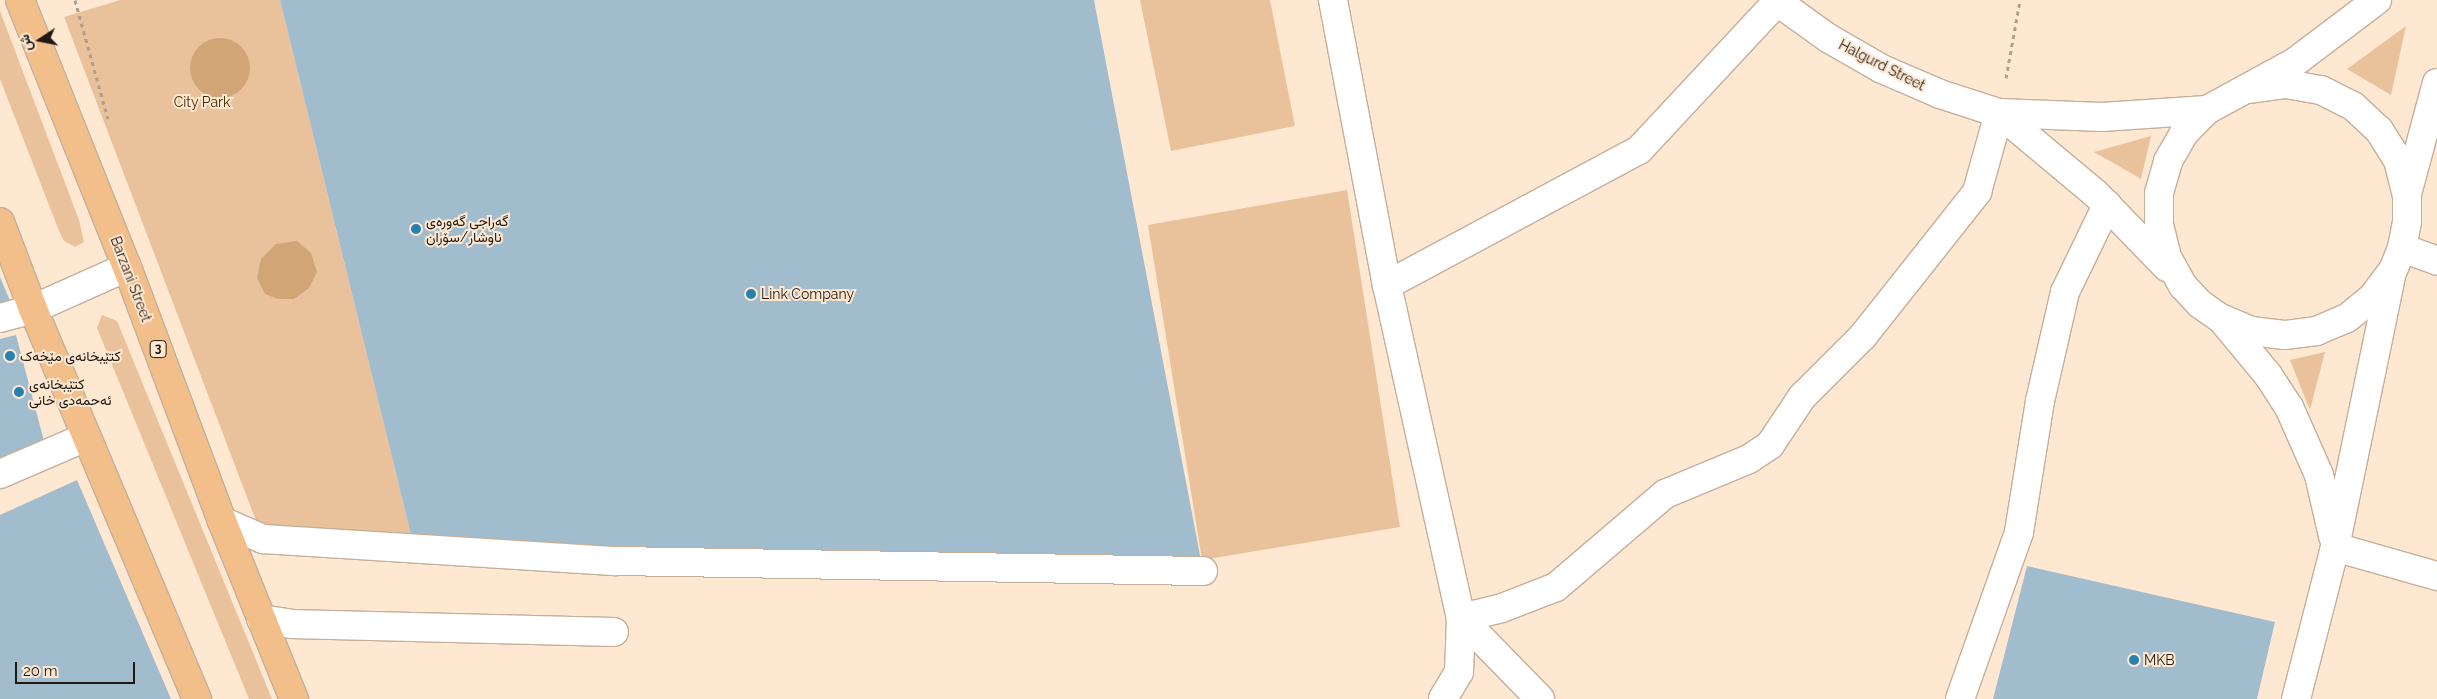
<!DOCTYPE html>
<meta charset="utf-8">
<style>
body{margin:0}
#map{position:relative;width:2437px;height:699px;overflow:hidden;background:#fee8d2;font-family:Raleway,Vazirmatn,sans-serif}
div>[style]{position:absolute}
[style*='--x']{left:calc(var(--x)*1px);top:calc(var(--y)*1px);width:calc(var(--w)*1px);rotate:calc(var(--a)*1deg)}
.green>*{inset:0;background:#e9c29c}
.water>*{inset:0;background:#d2a577}
.round{border-radius:50%}
.building>*{inset:0;background:#a1bccd}
.path>*{height:3px;margin-top:-1.5px;transform-origin:0;background:repeating-linear-gradient(90deg,#b09f8e 0 4px,transparent 0 8px)}
.roads{filter:drop-shadow(1px 0 #c5af9a) drop-shadow(-1px 0 #c5af9a) drop-shadow(0 1px #c5af9a) drop-shadow(0 -1px #c5af9a)}
.minor>*{height:28px;margin:-14px;padding:0 14px;transform-origin:14px;border-radius:14px;background:#fff}
.secondary>*{height:28px;margin:-14px;padding:0 14px;transform-origin:14px;border-radius:14px;background:#fff}
.trunk>*{height:28px;margin:-14px;padding:0 14px;transform-origin:14px;border-radius:14px;background:#f2bf8a}
.dots>*{width:14px;height:14px;translate:-50% -50%;box-sizing:border-box;border:2px solid #fee8d2;border-radius:50%}
span{translate:-50% -50%;white-space:nowrap;text-align:center;line-height:1.15;-webkit-text-stroke:4px #fee8d2;paint-order:stroke}
.shield-label span{padding:1px 4px;background:#fee8d2;border:1px solid;border-radius:4px;-webkit-text-stroke-width:0}
.shield-label{font-size:12px;color:#201811;font-weight:700}
.street-label{font-size:14px;color:#201811}
.park-label{font-size:14px;color:#482a04}
.poi-label{font-size:14px;color:#201811}
.left{translate:0 -50%;text-align:left}
.north{position:absolute;left:15px;top:15px;width:50px;height:50px;-webkit-text-stroke:4px #fee8d2;paint-order:stroke;rotate:259deg;font-size:14px;font-weight:700;line-height:20px;text-align:center;color:#201811}
.north::after{content:'';display:block;margin:auto;width:18px;height:22px;background:#201811;clip-path:polygon(50% 0,100% 100%,50% 72%,0 100%)}
.scale{position:absolute;left:15px;top:662px;width:120px;height:22px;box-sizing:border-box;border:2px solid #201811;border-top:0;padding-left:6px;font-size:15px;line-height:18px;white-space:nowrap;color:#201811;-webkit-text-stroke:4px #fee8d2;paint-order:stroke}
</style>
<div id="map">
<div class="green">
<div style="clip-path:polygon(120px 0,280px 0,414px 547px,263px 539px,64px 17px)"></div>
<div style="clip-path:polygon(1140px 0,1270px 0,1295px 126px,1171px 151px)"></div>
<div style="clip-path:polygon(0 11px,79px 220px,84px 242px,75px 247px,64px 241px,59px 231px,0 79px)"></div>
<div style="clip-path:polygon(2406px 26px,2391px 95px,2347px 69px)"></div>
<div style="clip-path:polygon(2151px 136px,2141px 179px,2094px 152px)"></div>
<div style="clip-path:polygon(1347px 190px,1400px 527px,1202px 560px,1148px 225px)"></div>
<div style="clip-path:polygon(102px 315px,117px 321px,272px 699px,249px 699px,97px 328px)"></div>
<div style="clip-path:polygon(2325px 352px,2310px 410px,2290px 360px)"></div>
</div>
<div class="water">
<div class="round" style="left:190px;top:38px;width:60px;height:60px"></div>
<div style="clip-path:polygon(297px 241px,311px 253px,317px 272px,309px 288px,294px 299px,278px 299px,265px 294px,257px 278px,261px 259px,276px 244px)"></div>
</div>
<div class="building">
<div style="clip-path:polygon(280px 0,1094px 0,1203px 571px,414px 547px)"></div>
<div style="clip-path:polygon(0 277px,11px 303px,0 307px)"></div>
<div style="clip-path:polygon(16px 335px,44px 441px,0 459px,0 339px)"></div>
<div style="clip-path:polygon(77px 480px,171px 699px,0 699px,0 515px)"></div>
<div style="clip-path:polygon(2027px 566px,2275px 622px,2257px 699px,1993px 699px)"></div>
</div>
<div class="path">
<div style="--x:75;--y:0;--w:123;--a:74.5"></div>
<div style="--x:2006;--y:78;--w:79;--a:-79.8"></div>
</div>
<div class="roads">
<div class="minor">
<div style="--x:1333;--y:0;--w:290;--a:79.3"></div>
<div style="--x:1387;--y:285;--w:286;--a:-28.2"></div>
<div style="--x:1639;--y:150;--w:202;--a:-47"></div>
<div style="--x:2402;--y:248;--w:37;--a:20"></div>
<div style="--x:1387;--y:285;--w:341;--a:77.5"></div>
<div style="--x:1461;--y:618;--w:54;--a:92.1"></div>
<div style="--x:1459;--y:672;--w:31;--a:121"></div>
<div style="--x:0;--y:318;--w:34;--a:-15"></div>
<div style="--x:33;--y:309;--w:103;--a:-24.1"></div>
<div style="--x:0;--y:474;--w:94;--a:-23.3"></div>
<div style="--x:222;--y:521;--w:45;--a:23.7"></div>
<div style="--x:263;--y:539;--w:354;--a:3.6"></div>
<div style="--x:616;--y:561;--w:587;--a:0.98"></div>
<div style="--x:2335;--y:547;--w:106;--a:15.9"></div>
<div style="--x:1461;--y:618;--w:42;--a:-13.7"></div>
<div style="--x:1502;--y:608;--w:58;--a:-21.3"></div>
<div style="--x:1556;--y:587;--w:143;--a:-40.5"></div>
<div style="--x:1665;--y:494;--w:91;--a:-22.6"></div>
<div style="--x:1749;--y:459;--w:25;--a:-34"></div>
<div style="--x:1770;--y:445;--w:58;--a:-56.3"></div>
<div style="--x:1802;--y:397;--w:86;--a:-45"></div>
<div style="--x:1863;--y:336;--w:184;--a:-51.6"></div>
<div style="--x:1977;--y:192;--w:82;--a:-74.4"></div>
<div style="--x:1461;--y:618;--w:113;--a:45.7"></div>
<div style="--x:261;--y:619;--w:30;--a:9"></div>
<div style="--x:291;--y:624;--w:323;--a:1.4"></div>
<div style="--x:1960;--y:699;--w:177;--a:-70.5"></div>
<div style="--x:2019;--y:532;--w:133;--a:-80.9"></div>
<div style="--x:2040;--y:401;--w:112;--a:-77.1"></div>
<div style="--x:2065;--y:292;--w:97;--a:-64.2"></div>
</div>
<div class="secondary">
<div style="--x:1775;--y:0;--w:65;--a:35.6"></div>
<div style="--x:1828;--y:38;--w:62;--a:29.9"></div>
<div style="--x:1882;--y:69;--w:63;--a:23.3"></div>
<div style="--x:1940;--y:94;--w:62;--a:17.9"></div>
<div style="--x:1999;--y:113;--w:103;--a:2.2"></div>
<div style="--x:2102;--y:117;--w:105;--a:-3.8"></div>
<div style="--x:2250;--y:89;--w:36;--a:-8"></div>
<div style="--x:2286;--y:84;--w:36;--a:10"></div>
<div style="--x:2321;--y:90;--w:36;--a:27"></div>
<div style="--x:2353;--y:106;--w:35;--a:43"></div>
<div style="--x:2379;--y:130;--w:36;--a:58"></div>
<div style="--x:2398;--y:160;--w:36;--a:76"></div>
<div style="--x:2407;--y:195;--w:27;--a:90"></div>
<div style="--x:2407;--y:222;--w:26;--a:101"></div>
<div style="--x:2402;--y:248;--w:24;--a:112"></div>
<div style="--x:2393;--y:270;--w:34;--a:127"></div>
<div style="--x:2373;--y:297;--w:33;--a:141"></div>
<div style="--x:2347;--y:318;--w:33;--a:157"></div>
<div style="--x:2317;--y:331;--w:33;--a:173"></div>
<div style="--x:2284;--y:335;--w:33;--a:-173"></div>
<div style="--x:2251;--y:331;--w:34;--a:-157"></div>
<div style="--x:2220;--y:318;--w:24;--a:-145"></div>
<div style="--x:2200;--y:304;--w:25;--a:-133"></div>
<div style="--x:2183;--y:286;--w:33;--a:-119"></div>
<div style="--x:2167;--y:257;--w:33;--a:-104"></div>
<div style="--x:2159;--y:225;--w:32;--a:-90"></div>
<div style="--x:2159;--y:193;--w:33;--a:-74"></div>
<div style="--x:2168;--y:161;--w:32;--a:-60"></div>
<div style="--x:2184;--y:133;--w:33;--a:-45"></div>
<div style="--x:2207;--y:110;--w:100;--a:-28.6"></div>
<div style="--x:2295;--y:62;--w:103;--a:-37.1"></div>
<div style="--x:1999;--y:113;--w:126;--a:39.9"></div>
<div style="--x:2096;--y:194;--w:102;--a:45.8"></div>
<div style="--x:2407;--y:194;--w:115;--a:-74.9"></div>
<div style="--x:2224;--y:322;--w:69;--a:50.3"></div>
<div style="--x:2268;--y:375;--w:38;--a:57"></div>
<div style="--x:2289;--y:407;--w:74;--a:66.2"></div>
<div style="--x:2319;--y:475;--w:63;--a:77.1"></div>
<div style="--x:2296;--y:699;--w:157;--a:-75.6"></div>
<div style="--x:2335;--y:547;--w:277;--a:-78.3"></div>
</div>
<div class="trunk">
<div style="--x:20;--y:0;--w:288;--a:68.2"></div>
<div style="--x:127;--y:267;--w:271;--a:69.5"></div>
<div style="--x:222;--y:521;--w:192;--a:68"></div>
<div style="--x:0;--y:222;--w:93;--a:69.2"></div>
<div style="--x:33;--y:309;--w:423;--a:67.2"></div>
</div>
</div>
<div class="dots">
<div style="left:416px;top:229px;background:#2780ae"></div>
<div style="left:751px;top:294px;background:#2780ae"></div>
<div style="left:10px;top:356px;background:#2780ae"></div>
<div style="left:19px;top:392px;background:#2780ae"></div>
<div style="left:2134px;top:660px;background:#2780ae"></div>
</div>
<div class="shield-label">
<span style="left:158px;top:349px">3</span>
</div>
<div class="street-label">
<span style="left:1882px;top:65px;rotate:27deg">Halgurd Street</span>
<span style="left:131px;top:279px;rotate:69deg">Barzani Street</span>
</div>
<div class="park-label">
<span style="left:202px;top:102px">City Park</span>
</div>
<div class="poi-label">
<span class="left" style="left:426px;top:229px">گەراجی گەورەی<br>ناوشار/سۆران</span>
<span class="left" style="left:761px;top:294px">Link Company</span>
<span class="left" style="left:20px;top:356px">کتێبخانەی مێخەک</span>
<span class="left" style="left:29px;top:392px">کتێبخانەی<br>ئەحمەدی خانی</span>
<span class="left" style="left:2144px;top:660px">MKB</span>
</div>
<div class="north">ش</div>
<div class="scale">20 m</div>
</div>
